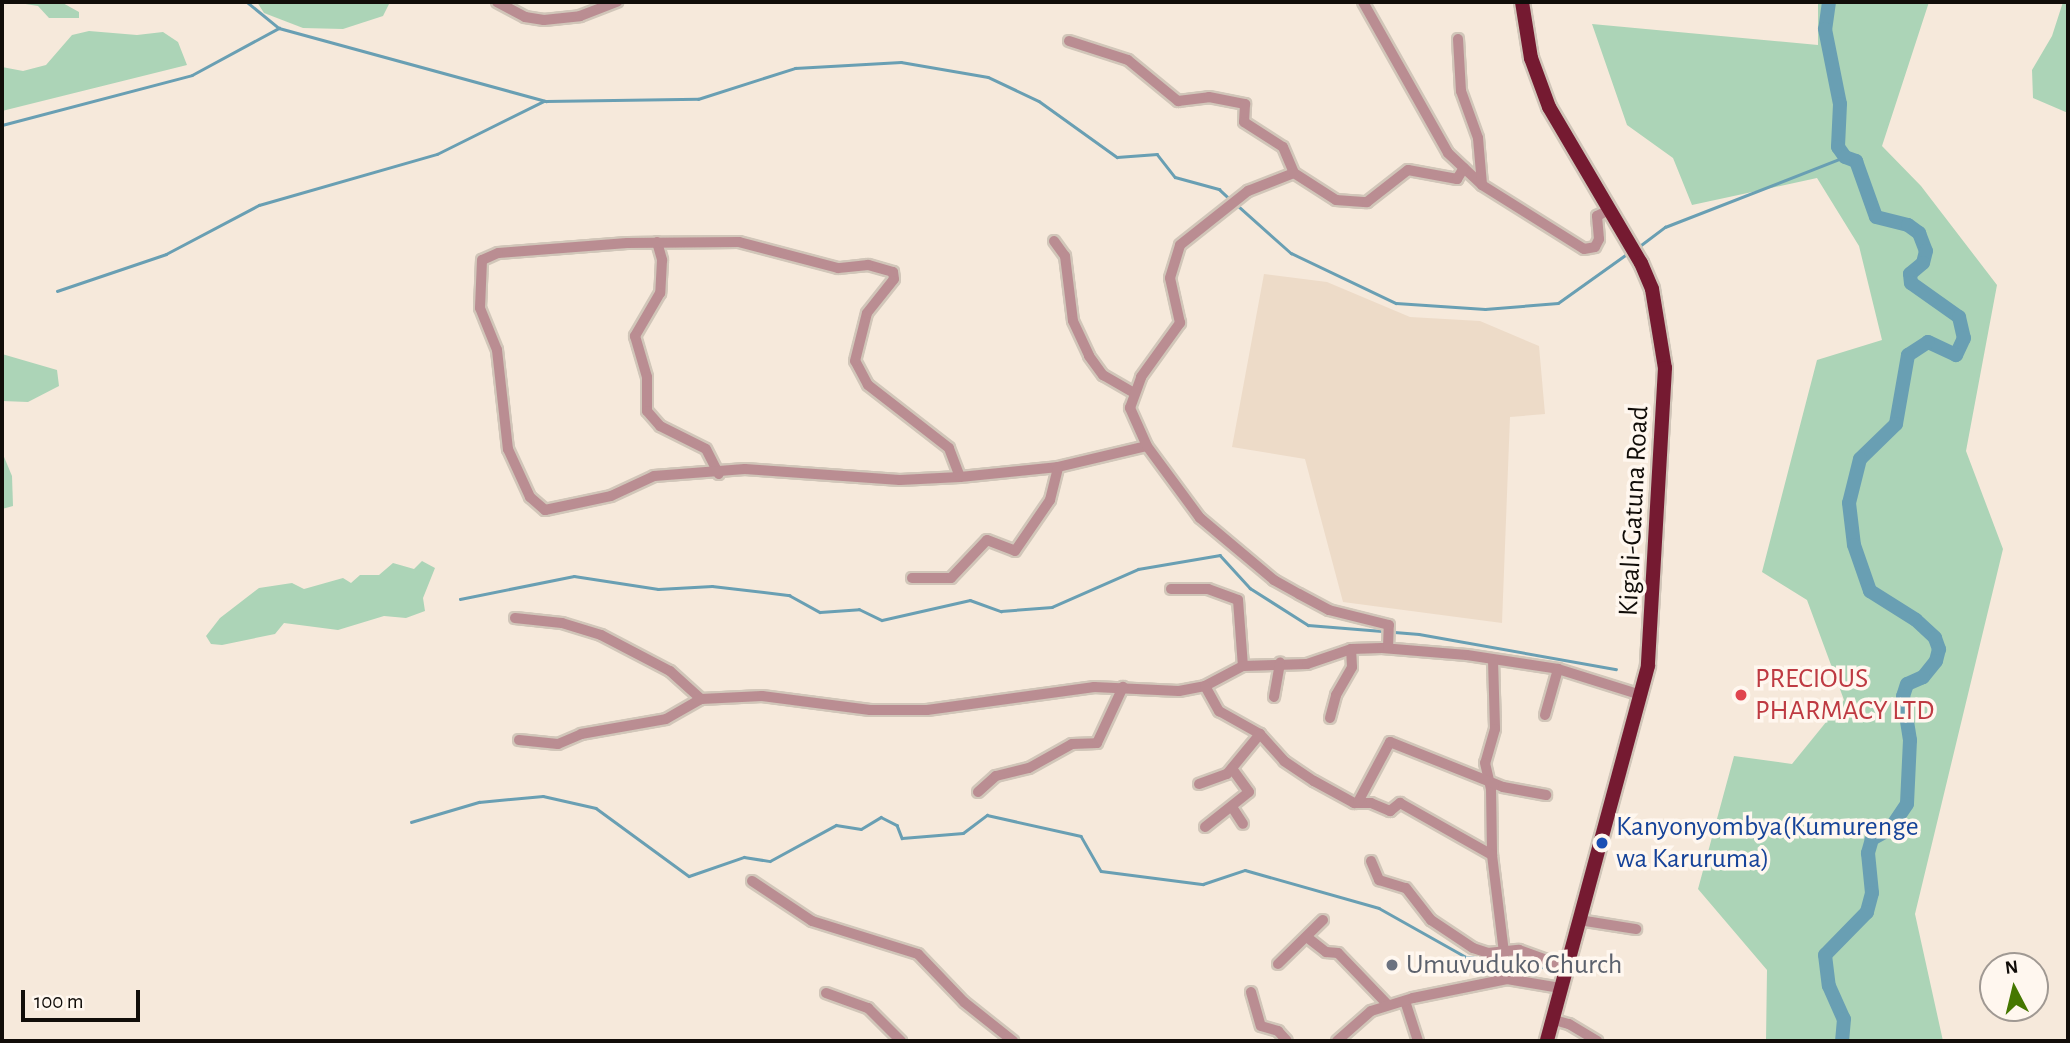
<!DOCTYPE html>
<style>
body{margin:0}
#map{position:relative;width:2070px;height:1043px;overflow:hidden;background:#f6e9db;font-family:"Alegreya Sans",sans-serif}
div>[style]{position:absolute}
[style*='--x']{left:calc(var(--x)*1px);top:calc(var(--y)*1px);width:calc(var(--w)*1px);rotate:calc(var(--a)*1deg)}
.built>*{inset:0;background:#eddbc8}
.green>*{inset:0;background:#acd4b7}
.stream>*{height:2.5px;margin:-1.25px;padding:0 1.25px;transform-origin:1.25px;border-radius:1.25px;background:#699fb3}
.river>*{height:14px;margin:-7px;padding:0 7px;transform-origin:7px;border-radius:7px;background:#699fb3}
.roads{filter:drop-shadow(2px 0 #d1c6b9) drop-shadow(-2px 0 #d1c6b9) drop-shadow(0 2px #d1c6b9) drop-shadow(0 -2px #d1c6b9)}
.minor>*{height:10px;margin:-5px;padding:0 5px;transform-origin:5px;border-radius:5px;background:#ba8d92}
.highway>*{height:14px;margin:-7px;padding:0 7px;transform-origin:7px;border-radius:7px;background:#751a31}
.dots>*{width:19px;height:19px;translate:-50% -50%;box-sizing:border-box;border:4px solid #fff7ef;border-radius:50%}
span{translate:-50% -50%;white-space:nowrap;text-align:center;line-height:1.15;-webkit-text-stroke:7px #fff7ef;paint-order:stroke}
.street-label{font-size:28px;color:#110d09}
.health-label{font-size:28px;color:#be3a42}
.left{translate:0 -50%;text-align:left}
.transit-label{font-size:28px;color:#164399}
.worship-label{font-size:28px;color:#5b616d}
.frame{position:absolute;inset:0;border:4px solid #110d09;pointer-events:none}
.north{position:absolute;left:1979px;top:952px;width:70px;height:70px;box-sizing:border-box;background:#fff7ef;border:2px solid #a09993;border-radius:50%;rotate:353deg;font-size:19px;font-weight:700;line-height:28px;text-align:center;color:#110d09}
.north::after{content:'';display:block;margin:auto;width:24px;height:32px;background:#457700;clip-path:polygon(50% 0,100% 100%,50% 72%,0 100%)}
.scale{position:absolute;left:21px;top:990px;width:119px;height:32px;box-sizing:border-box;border:4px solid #110d09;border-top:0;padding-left:9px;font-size:21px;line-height:24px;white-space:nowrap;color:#110d09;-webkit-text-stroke:5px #fff7ef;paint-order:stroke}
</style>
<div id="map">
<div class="built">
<div style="clip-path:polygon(1264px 274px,1327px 282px,1410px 317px,1480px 321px,1539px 346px,1545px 414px,1510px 417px,1502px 623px,1343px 602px,1305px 459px,1232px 447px)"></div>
</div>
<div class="green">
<div style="clip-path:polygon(13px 2px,61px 2px,79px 12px,79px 18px,49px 18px,38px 6px)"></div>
<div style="clip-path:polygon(257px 2px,390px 2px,383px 16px,343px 29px,303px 28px,264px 13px)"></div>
<div style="clip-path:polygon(1818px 2px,1929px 2px,1882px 146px,1921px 186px,1997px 285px,1966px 451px,2003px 549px,1915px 914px,1943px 1041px,1766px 1041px,1767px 970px,1698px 889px,1734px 756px,1792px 764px,1844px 700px,1807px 600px,1762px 572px,1817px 360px,1882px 340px,1859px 246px,1817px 178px,1692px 205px,1673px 158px,1627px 125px,1592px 24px,1818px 45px)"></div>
<div style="clip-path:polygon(2063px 2px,2068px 2px,2068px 113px,2033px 98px,2032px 70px,2052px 36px)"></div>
<div style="clip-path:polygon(89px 31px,137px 35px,163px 32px,178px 42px,187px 65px,2px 111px,2px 67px,23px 71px,46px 65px,72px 35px)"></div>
<div style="clip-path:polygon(2px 354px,57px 370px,59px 386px,28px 402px,2px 401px)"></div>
<div style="clip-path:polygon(2px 452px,12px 476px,13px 506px,2px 509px)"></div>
<div style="clip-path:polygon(422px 561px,435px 568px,423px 598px,425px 611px,406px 618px,384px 616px,338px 630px,284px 623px,275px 634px,222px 645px,211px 644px,206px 636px,220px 618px,259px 588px,292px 583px,304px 589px,343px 578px,351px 583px,360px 575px,379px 575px,393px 563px,414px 569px)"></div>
</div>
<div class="stream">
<div style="--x:247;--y:2;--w:41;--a:39.1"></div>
<div style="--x:2;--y:125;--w:196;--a:-14.7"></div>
<div style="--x:192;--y:75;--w:99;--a:-28.4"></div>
<div style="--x:279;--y:28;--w:277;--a:15.3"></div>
<div style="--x:546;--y:101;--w:152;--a:-0.8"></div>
<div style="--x:698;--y:99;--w:102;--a:-17.7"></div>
<div style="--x:795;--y:68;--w:106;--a:-3.2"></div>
<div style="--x:901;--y:62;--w:88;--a:9.8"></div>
<div style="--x:988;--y:77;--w:56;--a:25.2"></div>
<div style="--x:1039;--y:101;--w:96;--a:35.7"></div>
<div style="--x:1117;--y:157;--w:40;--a:-4.3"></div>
<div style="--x:1157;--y:154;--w:29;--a:52"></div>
<div style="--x:1175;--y:177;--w:46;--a:15.3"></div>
<div style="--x:1219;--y:189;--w:16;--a:43"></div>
<div style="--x:1236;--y:204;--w:74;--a:41.7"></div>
<div style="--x:1291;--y:253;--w:116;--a:25.5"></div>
<div style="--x:1396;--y:303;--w:89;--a:3.9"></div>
<div style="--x:1485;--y:309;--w:73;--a:-4.7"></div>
<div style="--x:1558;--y:303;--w:86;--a:-35.5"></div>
<div style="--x:1637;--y:248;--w:35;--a:-37"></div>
<div style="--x:1665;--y:227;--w:193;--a:-21.3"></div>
<div style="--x:57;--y:291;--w:115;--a:-18.7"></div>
<div style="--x:166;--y:254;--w:105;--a:-27.8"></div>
<div style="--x:259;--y:205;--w:185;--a:-16"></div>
<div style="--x:437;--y:154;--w:119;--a:-26.4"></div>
<div style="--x:460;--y:599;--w:116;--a:-11.4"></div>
<div style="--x:574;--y:576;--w:85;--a:8.8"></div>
<div style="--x:658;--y:589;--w:54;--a:-3.2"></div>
<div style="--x:712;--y:586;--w:78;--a:6.7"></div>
<div style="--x:789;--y:595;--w:35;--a:29"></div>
<div style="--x:820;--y:612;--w:39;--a:-4"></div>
<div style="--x:859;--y:609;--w:25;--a:26"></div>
<div style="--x:882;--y:620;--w:90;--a:-12.8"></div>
<div style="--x:970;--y:600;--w:33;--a:20"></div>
<div style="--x:1001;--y:611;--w:51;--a:-4.5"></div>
<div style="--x:1052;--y:607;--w:94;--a:-23.8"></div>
<div style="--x:1138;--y:569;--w:83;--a:-9.7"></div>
<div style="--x:1220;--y:555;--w:45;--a:47.7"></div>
<div style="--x:1250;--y:588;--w:69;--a:32.5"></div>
<div style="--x:1308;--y:625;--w:111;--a:4.6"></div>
<div style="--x:1419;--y:634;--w:200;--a:10.1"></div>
<div style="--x:411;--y:822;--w:71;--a:-16.4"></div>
<div style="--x:479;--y:802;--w:64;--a:-5.4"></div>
<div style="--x:543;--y:796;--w:54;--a:12.8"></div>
<div style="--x:596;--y:808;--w:115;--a:36.2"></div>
<div style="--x:689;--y:876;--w:58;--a:-19.1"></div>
<div style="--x:744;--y:857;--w:26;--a:9"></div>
<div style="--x:770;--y:861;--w:75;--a:-28.6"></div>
<div style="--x:836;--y:825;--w:25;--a:9"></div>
<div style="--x:861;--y:829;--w:23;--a:-31"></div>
<div style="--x:881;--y:817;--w:18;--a:27"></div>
<div style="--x:897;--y:825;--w:14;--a:69"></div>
<div style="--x:902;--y:838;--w:61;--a:-4.7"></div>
<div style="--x:963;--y:833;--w:30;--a:-37"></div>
<div style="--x:987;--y:815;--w:96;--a:12.6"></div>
<div style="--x:1081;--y:836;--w:40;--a:60.3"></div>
<div style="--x:1101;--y:871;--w:103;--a:7.3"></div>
<div style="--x:1203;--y:884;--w:44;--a:-18.4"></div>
<div style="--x:1245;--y:870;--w:139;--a:15.8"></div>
<div style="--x:1379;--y:908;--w:100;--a:29.4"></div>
<div style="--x:1466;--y:957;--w:19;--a:0"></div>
<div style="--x:1506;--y:957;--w:41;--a:15.4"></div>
</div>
<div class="river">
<div style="--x:1829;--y:2;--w:27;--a:98"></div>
<div style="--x:1825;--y:29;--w:76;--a:78.7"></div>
<div style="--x:1840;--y:104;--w:43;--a:92.7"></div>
<div style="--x:1838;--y:147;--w:12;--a:55"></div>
<div style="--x:1845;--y:157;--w:12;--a:20"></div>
<div style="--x:1856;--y:161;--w:59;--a:70.3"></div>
<div style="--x:1876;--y:217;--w:33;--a:14"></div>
<div style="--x:1908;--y:225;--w:14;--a:36"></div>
<div style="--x:1919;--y:233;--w:19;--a:69"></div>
<div style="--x:1926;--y:251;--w:12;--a:104"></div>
<div style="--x:1923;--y:263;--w:17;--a:140"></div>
<div style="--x:1910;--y:274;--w:9;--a:84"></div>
<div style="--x:1911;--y:283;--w:59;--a:35.3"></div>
<div style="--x:1959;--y:317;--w:22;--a:77"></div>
<div style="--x:1964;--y:338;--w:19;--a:115"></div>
<div style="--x:1956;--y:355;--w:31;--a:-155"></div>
<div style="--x:1928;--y:342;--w:24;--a:147"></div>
<div style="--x:1908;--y:355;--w:70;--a:99.9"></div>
<div style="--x:1896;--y:424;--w:50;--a:135.8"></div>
<div style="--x:1860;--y:459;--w:45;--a:104"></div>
<div style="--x:1849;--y:503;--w:42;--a:83.2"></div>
<div style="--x:1854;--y:545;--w:49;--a:70.8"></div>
<div style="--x:1870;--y:591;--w:54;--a:32.2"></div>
<div style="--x:1916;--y:620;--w:26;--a:43"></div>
<div style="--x:1935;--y:638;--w:12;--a:70"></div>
<div style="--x:1939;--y:649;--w:12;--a:104"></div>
<div style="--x:1936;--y:661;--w:21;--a:129"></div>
<div style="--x:1923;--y:677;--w:17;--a:156"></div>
<div style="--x:1907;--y:684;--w:13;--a:108"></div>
<div style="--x:1903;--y:696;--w:45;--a:81"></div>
<div style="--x:1910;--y:740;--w:64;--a:92.7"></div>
<div style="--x:1907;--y:804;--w:30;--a:124"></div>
<div style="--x:1890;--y:829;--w:21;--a:151"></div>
<div style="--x:1872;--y:839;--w:15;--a:106"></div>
<div style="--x:1868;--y:853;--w:40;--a:84.3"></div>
<div style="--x:1872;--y:893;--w:20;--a:105"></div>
<div style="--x:1867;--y:912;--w:60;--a:134.3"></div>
<div style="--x:1825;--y:955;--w:31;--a:83"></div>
<div style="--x:1829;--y:986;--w:36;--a:66"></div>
<div style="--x:1844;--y:1019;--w:22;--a:95"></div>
</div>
<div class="roads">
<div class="minor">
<div style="--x:497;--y:2;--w:32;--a:28"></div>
<div style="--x:525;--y:17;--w:19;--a:9"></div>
<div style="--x:544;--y:20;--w:36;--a:-6"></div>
<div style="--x:580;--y:16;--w:40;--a:-21"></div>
<div style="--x:1363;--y:2;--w:173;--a:60.6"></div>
<div style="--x:1448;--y:153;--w:47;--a:43.3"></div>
<div style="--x:1482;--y:185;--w:120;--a:32.1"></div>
<div style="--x:1584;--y:249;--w:11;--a:-10"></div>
<div style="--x:1595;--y:247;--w:9;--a:-63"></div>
<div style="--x:1599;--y:239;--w:23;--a:-95"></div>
<div style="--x:1597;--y:216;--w:13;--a:-27"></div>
<div style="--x:1458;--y:39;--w:52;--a:86.7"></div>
<div style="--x:1461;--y:91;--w:50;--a:70.1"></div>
<div style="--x:1478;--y:138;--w:47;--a:85.1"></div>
<div style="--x:1069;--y:41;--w:62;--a:17.9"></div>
<div style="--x:1128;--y:60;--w:65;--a:39.4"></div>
<div style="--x:1178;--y:101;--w:31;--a:-7"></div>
<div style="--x:1209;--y:97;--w:37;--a:11"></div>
<div style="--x:1245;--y:104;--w:18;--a:93"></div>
<div style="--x:1244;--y:122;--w:46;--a:32.7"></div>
<div style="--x:1283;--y:147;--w:28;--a:67"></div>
<div style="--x:1054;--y:241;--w:19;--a:54"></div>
<div style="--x:1065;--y:256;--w:65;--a:83"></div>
<div style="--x:1073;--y:321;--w:38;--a:65"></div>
<div style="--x:1089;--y:356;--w:24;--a:54"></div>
<div style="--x:1103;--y:375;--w:34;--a:30"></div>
<div style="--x:657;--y:242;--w:19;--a:74"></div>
<div style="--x:662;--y:260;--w:33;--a:93"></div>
<div style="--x:660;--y:293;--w:50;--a:120.2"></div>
<div style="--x:635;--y:336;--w:43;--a:73.7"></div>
<div style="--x:647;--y:377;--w:34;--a:90"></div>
<div style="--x:647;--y:411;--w:20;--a:49"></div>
<div style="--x:660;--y:426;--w:51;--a:26.6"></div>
<div style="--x:706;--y:449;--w:28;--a:63"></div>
<div style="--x:960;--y:477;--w:31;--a:-111"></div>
<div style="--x:949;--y:448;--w:103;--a:-142.1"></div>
<div style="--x:868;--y:385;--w:27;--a:-118"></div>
<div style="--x:855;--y:361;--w:49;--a:-76"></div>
<div style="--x:867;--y:313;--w:43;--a:-51.5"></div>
<div style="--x:894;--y:279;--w:7;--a:-98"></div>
<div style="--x:893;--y:272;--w:26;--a:-164"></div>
<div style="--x:868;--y:265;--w:30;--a:174"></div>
<div style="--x:838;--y:268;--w:102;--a:-165.3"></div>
<div style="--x:739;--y:242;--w:112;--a:179.5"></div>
<div style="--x:627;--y:243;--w:129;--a:175.6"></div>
<div style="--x:498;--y:253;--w:17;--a:156"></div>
<div style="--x:482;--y:260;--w:48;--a:92.4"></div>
<div style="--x:480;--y:308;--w:45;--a:68"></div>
<div style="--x:497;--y:350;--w:100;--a:83.7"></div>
<div style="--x:508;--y:449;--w:53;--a:65.4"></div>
<div style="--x:530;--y:497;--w:20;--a:41"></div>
<div style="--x:545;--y:510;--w:67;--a:-12"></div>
<div style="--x:611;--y:496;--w:47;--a:-24.9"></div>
<div style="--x:654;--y:476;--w:91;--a:-4.4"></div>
<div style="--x:745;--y:469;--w:155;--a:4.1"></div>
<div style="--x:900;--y:480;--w:60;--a:-2.9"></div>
<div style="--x:960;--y:477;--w:99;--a:-5.8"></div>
<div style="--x:1058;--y:467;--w:91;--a:-13.3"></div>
<div style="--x:912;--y:578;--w:39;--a:0"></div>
<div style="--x:951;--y:578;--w:52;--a:-46.5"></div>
<div style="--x:987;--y:540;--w:30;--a:21"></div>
<div style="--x:1015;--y:551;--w:62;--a:-55.5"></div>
<div style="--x:1050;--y:500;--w:34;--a:-76"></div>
<div style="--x:1171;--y:589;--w:37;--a:0"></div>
<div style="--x:1208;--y:589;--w:32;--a:20"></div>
<div style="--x:1238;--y:600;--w:66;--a:85.7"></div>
<div style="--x:515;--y:618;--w:47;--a:6.1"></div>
<div style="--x:562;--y:623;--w:41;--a:17.1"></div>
<div style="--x:601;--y:635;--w:78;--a:27.6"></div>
<div style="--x:670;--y:671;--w:42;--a:42.1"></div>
<div style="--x:701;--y:699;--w:61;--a:-2.8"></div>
<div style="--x:762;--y:696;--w:109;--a:7.4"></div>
<div style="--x:870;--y:710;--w:57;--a:0"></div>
<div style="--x:927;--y:710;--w:169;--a:-7.8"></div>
<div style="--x:1094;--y:687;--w:85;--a:2.7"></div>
<div style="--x:1179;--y:691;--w:26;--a:-11"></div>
<div style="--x:1205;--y:686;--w:43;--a:-27.8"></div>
<div style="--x:1243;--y:666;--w:64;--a:-1.8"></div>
<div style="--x:1307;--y:664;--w:46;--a:-18.8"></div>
<div style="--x:1351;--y:649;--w:31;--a:-2"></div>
<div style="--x:1382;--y:648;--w:85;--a:4.7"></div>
<div style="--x:1467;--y:655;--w:92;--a:8.7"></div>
<div style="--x:1558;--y:669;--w:87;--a:17.4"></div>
<div style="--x:1388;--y:648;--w:23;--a:-88"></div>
<div style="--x:1389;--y:625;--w:62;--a:-166"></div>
<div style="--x:1329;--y:610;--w:34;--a:-152"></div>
<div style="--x:1299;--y:594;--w:29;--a:-151"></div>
<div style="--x:1274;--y:580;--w:97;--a:-140"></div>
<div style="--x:1200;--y:518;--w:89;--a:-126.4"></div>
<div style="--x:1147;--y:446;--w:42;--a:-114.1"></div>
<div style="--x:1130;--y:408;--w:33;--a:-70"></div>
<div style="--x:1141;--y:377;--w:67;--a:-54.2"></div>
<div style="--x:1180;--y:323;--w:46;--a:-102.5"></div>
<div style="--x:1170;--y:278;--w:34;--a:-73"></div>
<div style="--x:1180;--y:245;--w:87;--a:-38.5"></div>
<div style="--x:1248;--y:191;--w:49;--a:-21.4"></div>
<div style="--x:1294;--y:173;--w:50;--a:32.7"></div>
<div style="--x:1336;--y:200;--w:31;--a:4"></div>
<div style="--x:1367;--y:202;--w:52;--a:-38"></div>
<div style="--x:1408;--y:170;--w:50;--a:10.4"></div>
<div style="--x:1457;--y:179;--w:13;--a:-58"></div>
<div style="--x:1493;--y:660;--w:69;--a:88.3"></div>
<div style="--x:1495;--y:729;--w:35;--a:106"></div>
<div style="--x:1485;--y:763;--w:26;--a:77"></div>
<div style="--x:1491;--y:788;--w:67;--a:89.1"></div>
<div style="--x:1492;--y:855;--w:99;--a:83"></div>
<div style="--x:1205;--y:686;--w:29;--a:61"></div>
<div style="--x:1219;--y:711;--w:47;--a:29.3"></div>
<div style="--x:1260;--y:734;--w:36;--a:48"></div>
<div style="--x:1284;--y:761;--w:36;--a:34"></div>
<div style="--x:1314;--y:781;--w:46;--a:28.8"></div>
<div style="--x:1354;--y:803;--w:17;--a:0"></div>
<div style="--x:1371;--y:803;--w:21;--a:23"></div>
<div style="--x:1390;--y:811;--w:13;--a:-39"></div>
<div style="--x:1400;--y:803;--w:106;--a:29.5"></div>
<div style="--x:1274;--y:697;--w:35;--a:-80"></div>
<div style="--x:1545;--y:715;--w:48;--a:-74.2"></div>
<div style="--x:1330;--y:718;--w:24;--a:-75"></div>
<div style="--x:1336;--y:695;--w:32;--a:-60"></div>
<div style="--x:1352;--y:667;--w:18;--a:-93"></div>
<div style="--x:519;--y:740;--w:39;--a:6"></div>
<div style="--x:558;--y:744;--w:25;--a:-23"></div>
<div style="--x:581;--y:734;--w:86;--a:-10"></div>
<div style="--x:666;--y:719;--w:40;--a:-29.7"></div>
<div style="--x:1199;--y:784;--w:30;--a:-20"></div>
<div style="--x:1227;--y:774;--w:52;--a:-50.5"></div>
<div style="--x:978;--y:792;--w:24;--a:-42"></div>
<div style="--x:996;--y:776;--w:34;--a:-14"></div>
<div style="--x:1029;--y:768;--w:49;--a:-29.2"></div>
<div style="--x:1072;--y:744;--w:25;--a:-2"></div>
<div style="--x:1097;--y:743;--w:62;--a:-65.1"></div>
<div style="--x:1358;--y:802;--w:68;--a:-61.9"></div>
<div style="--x:1390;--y:742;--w:122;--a:21.7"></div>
<div style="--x:1503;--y:787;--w:44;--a:10.5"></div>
<div style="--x:1232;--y:807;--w:20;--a:57"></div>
<div style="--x:1205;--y:827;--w:56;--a:-38.5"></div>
<div style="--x:1249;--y:792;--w:29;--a:-126"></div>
<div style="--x:1371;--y:861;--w:21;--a:67"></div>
<div style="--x:1379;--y:880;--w:28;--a:17"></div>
<div style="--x:1406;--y:888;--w:41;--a:52"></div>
<div style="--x:1431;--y:920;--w:50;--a:33.7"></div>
<div style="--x:1473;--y:948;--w:16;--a:18"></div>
<div style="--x:1488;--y:953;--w:31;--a:-6"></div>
<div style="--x:1519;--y:950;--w:50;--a:19.9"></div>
<div style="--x:752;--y:881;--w:72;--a:33.7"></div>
<div style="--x:812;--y:921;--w:111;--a:17.3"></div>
<div style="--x:918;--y:954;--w:66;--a:46.2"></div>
<div style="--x:964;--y:1002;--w:63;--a:38.5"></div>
<div style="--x:1579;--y:920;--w:58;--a:9"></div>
<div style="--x:1308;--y:938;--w:23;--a:38"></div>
<div style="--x:1326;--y:952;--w:12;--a:5"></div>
<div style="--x:1338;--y:953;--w:72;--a:46.1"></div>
<div style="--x:1278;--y:964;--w:63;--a:-44.4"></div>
<div style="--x:1251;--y:992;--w:35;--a:74"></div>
<div style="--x:1261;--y:1026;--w:18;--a:16"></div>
<div style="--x:1278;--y:1031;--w:13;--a:48"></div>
<div style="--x:826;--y:993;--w:45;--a:19.7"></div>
<div style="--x:868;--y:1008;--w:47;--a:45"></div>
<div style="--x:1405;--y:1001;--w:42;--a:72"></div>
<div style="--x:1551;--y:1019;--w:19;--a:16"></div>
<div style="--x:1569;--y:1024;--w:33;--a:31"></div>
<div style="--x:1337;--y:1041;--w:45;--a:-41.4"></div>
<div style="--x:1371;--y:1011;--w:44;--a:-17.2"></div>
<div style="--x:1413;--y:998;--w:96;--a:-11.4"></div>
<div style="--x:1507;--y:979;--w:54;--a:9.6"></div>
</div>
<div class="highway">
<div style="--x:1522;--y:2;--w:57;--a:80.9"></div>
<div style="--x:1531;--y:58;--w:52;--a:69.8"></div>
<div style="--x:1549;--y:107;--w:181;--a:59.5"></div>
<div style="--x:1641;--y:263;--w:28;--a:67"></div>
<div style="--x:1652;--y:289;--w:80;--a:80.7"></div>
<div style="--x:1665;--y:368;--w:298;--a:93.3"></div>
<div style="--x:1648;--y:666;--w:388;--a:105.1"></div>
</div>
</div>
<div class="dots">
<div style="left:1741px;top:695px;background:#e0444e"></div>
<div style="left:1602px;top:843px;background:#1a4fb4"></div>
<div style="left:1392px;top:965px;background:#6b7280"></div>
</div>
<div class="street-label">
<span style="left:1634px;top:511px;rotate:-87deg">Kigali-Gatuna Road</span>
</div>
<div class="health-label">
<span class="left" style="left:1755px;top:695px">PRECIOUS<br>PHARMACY LTD</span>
</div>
<div class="transit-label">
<span class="left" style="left:1616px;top:843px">Kanyonyombya(Kumurenge<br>wa Karuruma)</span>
</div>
<div class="worship-label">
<span class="left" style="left:1406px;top:965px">Umuvuduko Church</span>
</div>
<div class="frame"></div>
<div class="north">N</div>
<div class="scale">100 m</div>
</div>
